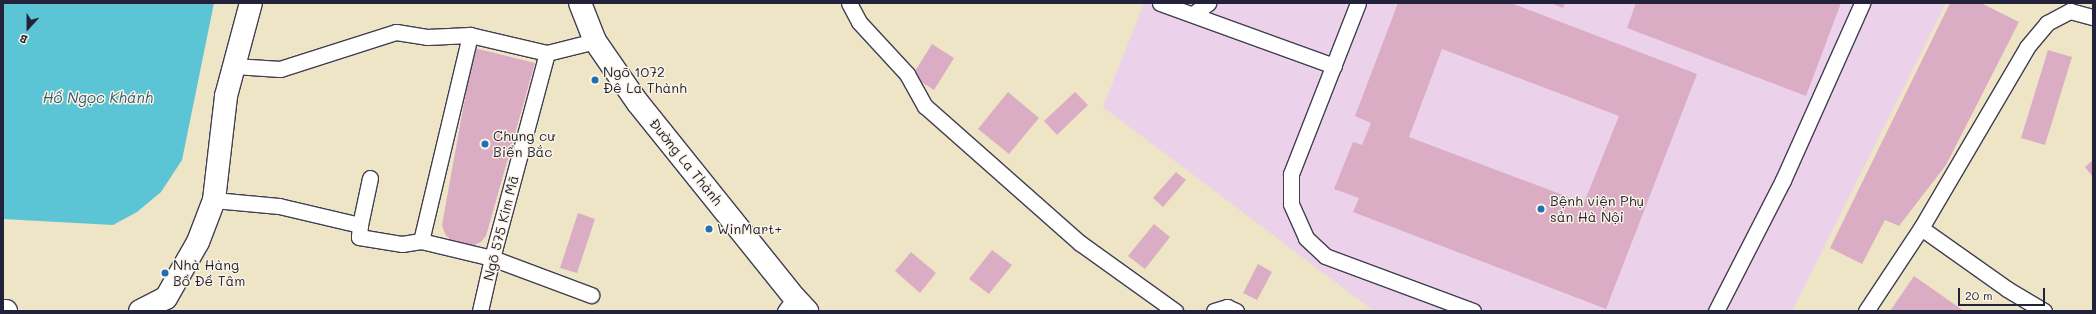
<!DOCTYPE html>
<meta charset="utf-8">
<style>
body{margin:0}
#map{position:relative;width:2096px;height:314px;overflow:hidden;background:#eee5c6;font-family:Mali,sans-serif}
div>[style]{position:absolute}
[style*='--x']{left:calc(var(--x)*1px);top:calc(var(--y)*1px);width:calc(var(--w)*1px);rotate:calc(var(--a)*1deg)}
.built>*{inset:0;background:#ecd1ea}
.water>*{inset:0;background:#5bc5d5}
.building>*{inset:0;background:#dbadc5}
.roads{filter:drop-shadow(1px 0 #413f50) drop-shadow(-1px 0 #413f50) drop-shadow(0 1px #413f50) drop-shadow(0 -1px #413f50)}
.lane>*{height:15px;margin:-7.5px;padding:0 7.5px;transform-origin:7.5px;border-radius:7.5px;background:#fff}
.street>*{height:22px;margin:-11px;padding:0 11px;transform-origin:11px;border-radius:11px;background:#fff}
.secondary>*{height:22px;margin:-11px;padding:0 11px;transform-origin:11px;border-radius:11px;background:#fff}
.dots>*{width:11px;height:11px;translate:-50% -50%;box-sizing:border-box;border:2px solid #fcf5e5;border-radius:50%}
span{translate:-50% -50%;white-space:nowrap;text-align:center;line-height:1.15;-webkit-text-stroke:3px #fcf5e5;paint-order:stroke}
.poi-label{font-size:14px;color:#22223b}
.left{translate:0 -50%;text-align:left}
.street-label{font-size:14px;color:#22223b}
.water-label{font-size:15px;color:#365b71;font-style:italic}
.frame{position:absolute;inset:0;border:4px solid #22223b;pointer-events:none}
.north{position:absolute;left:8px;top:8px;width:40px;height:40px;-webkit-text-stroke:3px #fcf5e5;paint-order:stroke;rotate:201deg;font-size:11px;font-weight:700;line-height:16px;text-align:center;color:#22223b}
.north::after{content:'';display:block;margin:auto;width:14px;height:18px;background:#22223b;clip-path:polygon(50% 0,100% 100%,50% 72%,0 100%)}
.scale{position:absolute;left:1958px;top:288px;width:87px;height:18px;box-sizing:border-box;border:2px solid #22223b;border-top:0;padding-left:5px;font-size:12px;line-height:14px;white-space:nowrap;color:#22223b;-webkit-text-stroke:3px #fcf5e5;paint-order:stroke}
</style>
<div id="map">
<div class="built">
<div style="clip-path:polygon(1144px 3px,1946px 3px,1792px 311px,1374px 311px,1103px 107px)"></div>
</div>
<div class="water">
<div style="clip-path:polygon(3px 3px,214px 3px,182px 160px,161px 192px,137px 212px,113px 225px,3px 219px)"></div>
</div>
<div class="building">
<div style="clip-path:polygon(evenodd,1398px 3px,1511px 3px,1697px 74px,1606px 309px,1353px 212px,1359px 198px,1334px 189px,1353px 142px,1362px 145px,1371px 123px,1355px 116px,1398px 3px,1442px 49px,1619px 116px,1584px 203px,1409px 137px,1442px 49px)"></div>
<div style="clip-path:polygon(1551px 3px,1565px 3px,1563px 8px)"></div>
<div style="clip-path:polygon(1636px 3px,1841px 3px,1806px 96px,1627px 28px)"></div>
<div style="clip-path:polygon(1950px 3px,1981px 3px,2019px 22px,1946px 165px,1899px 226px,1885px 220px,1862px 264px,1830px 248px)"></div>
<div style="clip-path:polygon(932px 44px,954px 58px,934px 90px,912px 76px)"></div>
<div style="clip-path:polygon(474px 48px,535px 63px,486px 236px,481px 242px,472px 246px,452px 242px,445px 234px,442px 225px)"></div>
<div style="clip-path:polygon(2048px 50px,2072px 57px,2045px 145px,2021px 138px)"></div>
<div style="clip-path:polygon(1008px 92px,1039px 118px,1009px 154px,978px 129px)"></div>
<div style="clip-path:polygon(1075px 92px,1088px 105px,1057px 135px,1044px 121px)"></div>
<div style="clip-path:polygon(2093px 160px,2093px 177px,2085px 167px)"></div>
<div style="clip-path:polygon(1176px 172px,1186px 180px,1163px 207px,1153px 198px)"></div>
<div style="clip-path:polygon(578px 213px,595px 219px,577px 273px,560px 268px)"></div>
<div style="clip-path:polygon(1154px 224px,1170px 237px,1145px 269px,1128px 256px)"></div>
<div style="clip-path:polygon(992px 250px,1012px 265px,989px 294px,969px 279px)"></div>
<div style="clip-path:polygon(911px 252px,936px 273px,920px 293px,895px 271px)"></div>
<div style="clip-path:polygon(1258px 264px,1272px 272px,1257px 300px,1243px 293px)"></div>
<div style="clip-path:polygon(1914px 276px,1964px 311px,1890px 311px)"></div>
</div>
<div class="roads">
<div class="lane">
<div style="--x:849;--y:3;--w:21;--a:62"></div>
<div style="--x:859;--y:22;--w:71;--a:47.3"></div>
<div style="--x:907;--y:74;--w:37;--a:61"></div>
<div style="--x:925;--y:106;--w:207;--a:41.5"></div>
<div style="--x:1080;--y:243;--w:117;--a:35.6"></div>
<div style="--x:1160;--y:3;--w:185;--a:19.9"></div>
<div style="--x:1358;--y:3;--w:184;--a:111.4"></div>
<div style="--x:1291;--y:174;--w:30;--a:90"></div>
<div style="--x:1291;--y:204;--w:37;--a:66"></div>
<div style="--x:1306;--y:238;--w:26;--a:43"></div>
<div style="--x:1325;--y:256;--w:158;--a:20.4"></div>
<div style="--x:1193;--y:14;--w:19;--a:-36"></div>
<div style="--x:234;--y:66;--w:46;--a:3.7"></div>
<div style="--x:280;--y:69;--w:122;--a:-17.7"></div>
<div style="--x:396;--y:32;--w:31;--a:9"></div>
<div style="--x:427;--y:37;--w:43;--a:-2.7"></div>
<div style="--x:470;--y:35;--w:79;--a:13.2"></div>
<div style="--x:214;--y:200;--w:65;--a:5.3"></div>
<div style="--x:279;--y:206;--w:83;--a:13.2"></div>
<div style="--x:360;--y:225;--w:12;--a:95"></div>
<div style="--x:359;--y:237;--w:44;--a:9.2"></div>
<div style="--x:402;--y:244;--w:19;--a:-9"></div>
<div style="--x:421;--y:241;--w:73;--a:13.5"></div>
<div style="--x:492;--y:258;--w:106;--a:20.5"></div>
<div style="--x:360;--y:225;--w:48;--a:-78"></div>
<div style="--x:1921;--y:228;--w:105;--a:35.3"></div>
<div style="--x:2007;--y:289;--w:43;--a:30.7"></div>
<div style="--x:421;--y:241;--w:212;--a:-76.6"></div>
<div style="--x:480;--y:311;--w:54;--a:-77.2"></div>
<div style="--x:492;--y:258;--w:212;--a:-75"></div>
<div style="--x:547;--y:53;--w:49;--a:-14"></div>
<div style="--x:785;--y:311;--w:16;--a:-52"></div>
<div style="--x:1214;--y:311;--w:14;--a:-17"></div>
<div style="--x:1227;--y:307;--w:10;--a:24"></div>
<div style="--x:1716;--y:311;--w:147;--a:-62.9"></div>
<div style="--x:1783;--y:180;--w:194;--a:-65.9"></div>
<div style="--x:1866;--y:311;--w:100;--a:-56.5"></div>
<div style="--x:1921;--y:228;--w:210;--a:-59.6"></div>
<div style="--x:2027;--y:47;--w:31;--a:-50"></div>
<div style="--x:2047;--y:23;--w:26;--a:-28"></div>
<div style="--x:2070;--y:11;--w:24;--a:15"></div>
</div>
<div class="street">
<div style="--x:3;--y:311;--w:3;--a:0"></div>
<div style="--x:140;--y:311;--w:29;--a:-27"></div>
<div style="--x:166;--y:298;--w:64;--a:-60.3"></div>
<div style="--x:198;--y:242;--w:45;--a:-69.1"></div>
<div style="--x:214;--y:200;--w:105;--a:-83.4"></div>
<div style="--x:226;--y:96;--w:96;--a:-75"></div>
</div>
<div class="secondary">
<div style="--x:580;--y:3;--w:41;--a:68.5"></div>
<div style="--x:595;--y:41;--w:75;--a:55.3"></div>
<div style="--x:638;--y:103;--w:250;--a:51.2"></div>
<div style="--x:795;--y:298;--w:18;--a:47"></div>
</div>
</div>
<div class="dots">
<div style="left:595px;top:80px;background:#1f6fb2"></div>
<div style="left:485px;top:144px;background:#1f6fb2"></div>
<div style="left:1541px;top:209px;background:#1f6fb2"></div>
<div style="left:709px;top:229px;background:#1f6fb2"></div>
<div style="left:165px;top:273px;background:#1f6fb2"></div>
</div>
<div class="poi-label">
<span class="left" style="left:603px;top:80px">Ngõ 1072<br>Đê La Thành</span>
<span class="left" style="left:493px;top:144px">Chung cư<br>Biển Bắc</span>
<span class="left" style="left:1550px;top:209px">Bệnh viện Phụ<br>sản Hà Nội</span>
<span class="left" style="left:717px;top:229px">WinMart+</span>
<span class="left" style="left:173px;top:273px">Nhà Hàng<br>Bồ Đề Tâm</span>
</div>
<div class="street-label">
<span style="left:686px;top:162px;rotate:51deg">Đường La Thành</span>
<span style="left:501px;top:228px;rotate:-76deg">Ngõ 575 Kim Mã</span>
</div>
<div class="water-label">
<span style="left:98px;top:98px">Hồ Ngọc Khánh</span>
</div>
<div class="frame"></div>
<div class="north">B</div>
<div class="scale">20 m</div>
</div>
